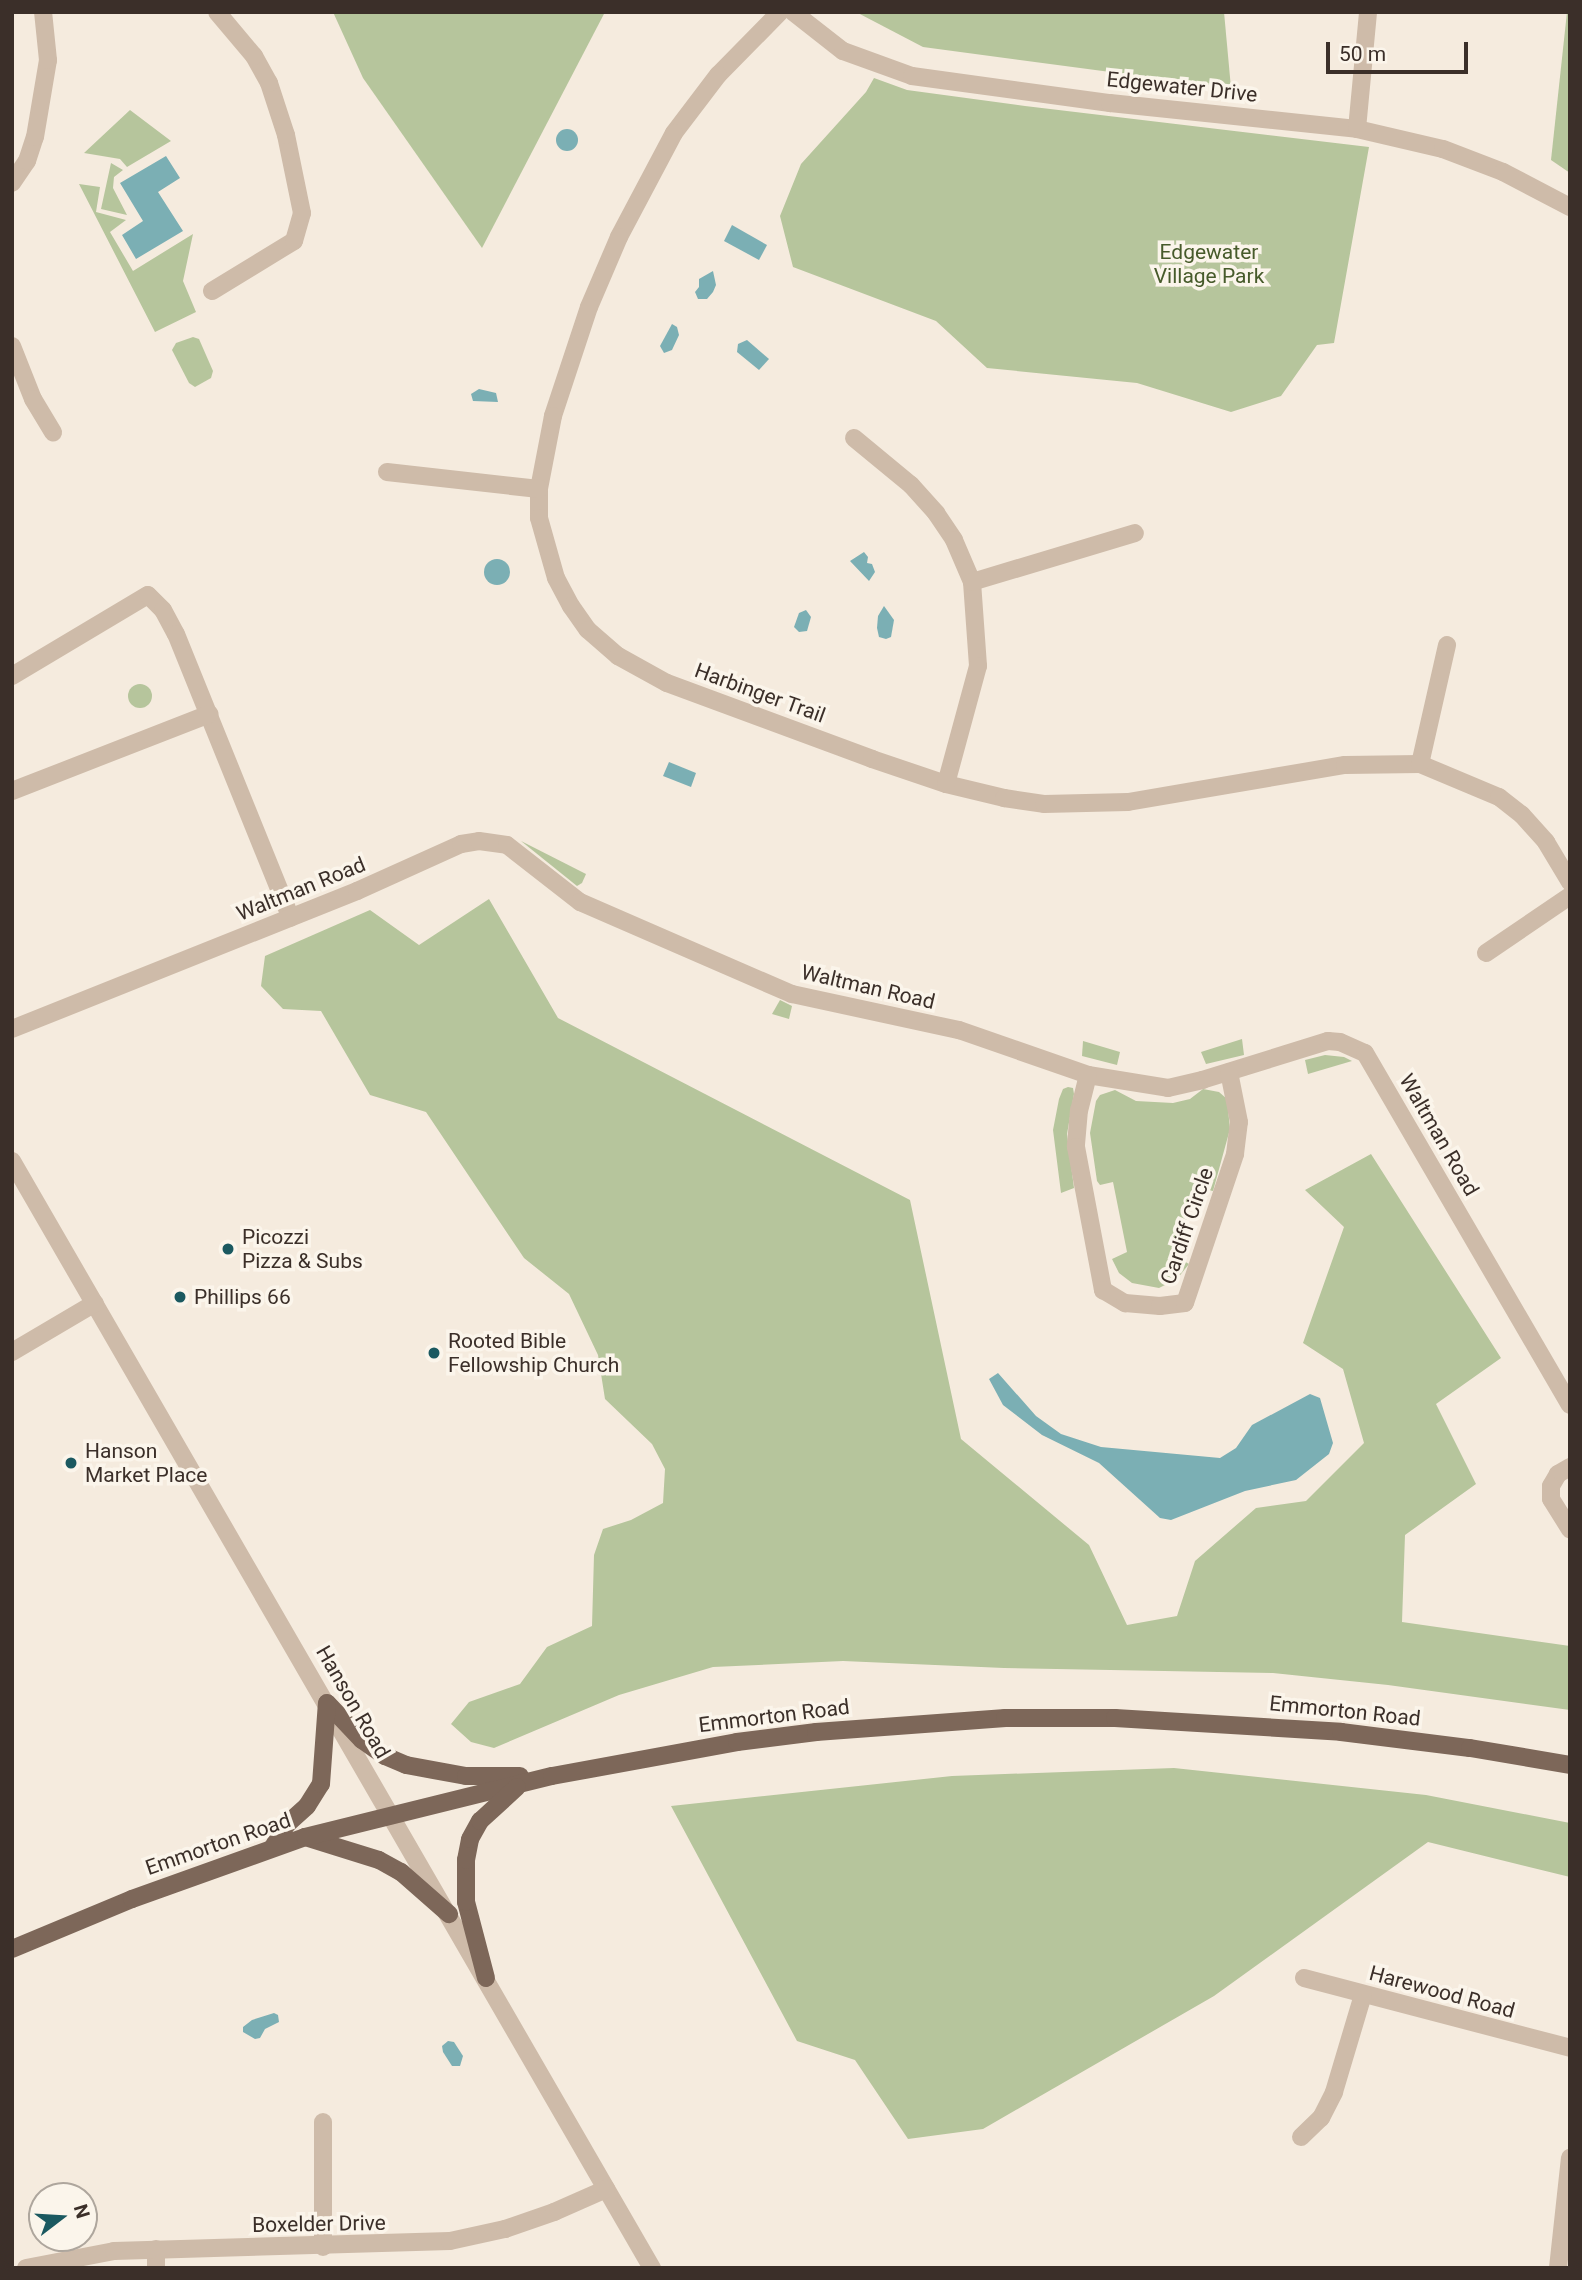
<!DOCTYPE html>
<style>
body{margin:0}
#map{position:relative;width:1582px;height:2280px;overflow:hidden;background:#f5ebde;font-family:Roboto,sans-serif}
div>[style]{position:absolute}
[style*='--x']{left:calc(var(--x)*1px);top:calc(var(--y)*1px);width:calc(var(--w)*1px);rotate:calc(var(--a)*1deg)}
.green>*{inset:0;background:#b6c59c}
.round{border-radius:50%}
.water>*{inset:0;background:#7bafb4}
.minor>*{height:18px;margin:-9px;padding:0 9px;transform-origin:9px;border-radius:9px;background:#cebba9}
.major>*{height:18px;margin:-9px;padding:0 9px;transform-origin:9px;border-radius:9px;background:#7d6759}
.dots>*{width:19px;height:19px;translate:-50% -50%;box-sizing:border-box;border:4px solid #fbf5eb;border-radius:50%}
span{translate:-50% -50%;white-space:nowrap;text-align:center;line-height:1.15;-webkit-text-stroke:7px #fbf5eb;paint-order:stroke}
.street-label{font-size:21px;color:#3b2f29}
.park-label{font-size:21px;color:#475b2b}
.poi-label{font-size:21px;color:#3b2f29}
.left{translate:0 -50%;text-align:left}
.frame{position:absolute;inset:0;border:14px solid #3b2f29;pointer-events:none}
.north{position:absolute;left:28px;top:2182px;width:70px;height:70px;box-sizing:border-box;background:#fbf5eb;border:2px solid #aea69d;border-radius:50%;rotate:73deg;font-size:19px;font-weight:700;line-height:28px;text-align:center;color:#3b2f29}
.north::after{content:'';display:block;margin:auto;width:24px;height:32px;background:#1b5960;clip-path:polygon(50% 0,100% 100%,50% 72%,0 100%)}
.scale{position:absolute;left:1326px;top:42px;width:142px;height:32px;box-sizing:border-box;border:4px solid #3b2f29;border-top:0;padding-left:9px;font-size:21px;line-height:24px;white-space:nowrap;color:#3b2f29;-webkit-text-stroke:5px #fbf5eb;paint-order:stroke}
</style>
<div id="map">
<div class="green">
<div style="clip-path:polygon(333px 12px,605px 12px,482px 248px,363px 78px)"></div>
<div style="clip-path:polygon(856px 12px,1224px 12px,1231px 88px,923px 47px)"></div>
<div style="clip-path:polygon(1567px 12px,1570px 12px,1570px 173px,1551px 160px)"></div>
<div style="clip-path:polygon(874px 78px,907px 90px,1025px 106px,1369px 147px,1334px 343px,1317px 345px,1281px 396px,1231px 412px,1137px 383px,987px 368px,936px 321px,793px 267px,780px 216px,801px 164px,866px 92px)"></div>
<div style="clip-path:polygon(130px 110px,171px 141px,127px 167px,120px 159px,84px 153px)"></div>
<div style="clip-path:polygon(111px 163px,123px 170px,114px 177px,113px 188px,127px 215px,101px 209px)"></div>
<div style="clip-path:polygon(79px 184px,100px 187px,96px 212px,126px 220px,110px 232px,133px 271px,193px 234px,183px 281px,196px 312px,155px 332px)"></div>
<div style="clip-path:polygon(193px 337px,199px 339px,213px 371px,211px 378px,195px 387px,189px 383px,172px 350px,176px 343px)"></div>
<div class="round" style="left:128px;top:684px;width:24px;height:24px"></div>
<div style="clip-path:polygon(521px 841px,586px 874px,582px 883px,577px 886px)"></div>
<div style="clip-path:polygon(489px 899px,558px 1018px,910px 1200px,961px 1439px,1089px 1545px,1127px 1625px,1177px 1616px,1195px 1561px,1256px 1508px,1306px 1501px,1364px 1443px,1343px 1369px,1303px 1343px,1344px 1227px,1305px 1190px,1371px 1154px,1501px 1358px,1436px 1404px,1476px 1484px,1405px 1535px,1402px 1622px,1570px 1646px,1570px 1710px,1388px 1685px,1273px 1673px,1004px 1668px,843px 1661px,713px 1667px,619px 1695px,494px 1748px,471px 1742px,451px 1724px,469px 1702px,520px 1684px,547px 1647px,592px 1626px,594px 1555px,603px 1529px,631px 1520px,663px 1503px,665px 1469px,652px 1444px,605px 1399px,598px 1355px,569px 1294px,524px 1258px,426px 1112px,370px 1095px,321px 1011px,283px 1009px,261px 986px,265px 956px,370px 910px,419px 945px)"></div>
<div style="clip-path:polygon(780px 1000px,792px 1006px,789px 1019px,772px 1014px)"></div>
<div style="clip-path:polygon(1242px 1039px,1244px 1055px,1206px 1064px,1201px 1052px)"></div>
<div style="clip-path:polygon(1083px 1041px,1120px 1052px,1117px 1065px,1082px 1056px)"></div>
<div style="clip-path:polygon(1325px 1055px,1344px 1057px,1352px 1061px,1308px 1074px,1305px 1060px)"></div>
<div style="clip-path:polygon(1068px 1087px,1073px 1088px,1074px 1094px,1067px 1134px,1074px 1188px,1061px 1193px,1053px 1130px,1059px 1099px,1063px 1089px)"></div>
<div style="clip-path:polygon(1203px 1089px,1219px 1092px,1227px 1099px,1230px 1129px,1213px 1191px,1197px 1188px,1175px 1256px,1189px 1264px,1177px 1279px,1159px 1288px,1132px 1283px,1119px 1273px,1112px 1259px,1127px 1252px,1113px 1182px,1100px 1185px,1097px 1181px,1090px 1133px,1096px 1101px,1100px 1095px,1115px 1090px,1136px 1101px,1173px 1103px,1190px 1099px)"></div>
<div style="clip-path:polygon(1174px 1768px,1426px 1795px,1570px 1823px,1570px 1877px,1428px 1842px,1214px 1996px,983px 2129px,908px 2139px,855px 2060px,797px 2041px,671px 1806px,952px 1776px)"></div>
</div>
<div class="water">
<div class="round" style="left:556px;top:129px;width:22px;height:22px"></div>
<div style="clip-path:polygon(166px 156px,180px 178px,158px 192px,183px 231px,136px 259px,122px 235px,143px 221px,120px 183px)"></div>
<div style="clip-path:polygon(732px 225px,767px 245px,759px 260px,724px 241px)"></div>
<div style="clip-path:polygon(713px 271px,716px 285px,713px 292px,707px 299px,698px 299px,695px 292px,699px 287px,699px 279px)"></div>
<div style="clip-path:polygon(672px 324px,677px 327px,679px 335px,672px 350px,664px 353px,660px 346px)"></div>
<div style="clip-path:polygon(747px 340px,769px 359px,759px 370px,737px 352px,738px 344px)"></div>
<div style="clip-path:polygon(479px 389px,496px 393px,498px 402px,473px 401px,471px 394px)"></div>
<div style="clip-path:polygon(864px 552px,868px 557px,867px 563px,872px 564px,875px 572px,869px 581px,850px 561px)"></div>
<div class="round" style="left:484px;top:559px;width:26px;height:26px"></div>
<div style="clip-path:polygon(884px 606px,894px 620px,891px 637px,886px 639px,879px 637px,877px 628px,878px 616px)"></div>
<div style="clip-path:polygon(806px 610px,811px 617px,807px 631px,799px 632px,794px 627px,799px 613px)"></div>
<div style="clip-path:polygon(669px 762px,696px 773px,691px 787px,663px 776px)"></div>
<div style="clip-path:polygon(998px 1373px,1036px 1416px,1061px 1434px,1101px 1447px,1220px 1458px,1236px 1448px,1252px 1425px,1310px 1394px,1320px 1398px,1333px 1443px,1329px 1454px,1296px 1480px,1245px 1491px,1171px 1520px,1160px 1518px,1099px 1463px,1042px 1435px,1003px 1405px,989px 1379px)"></div>
<div style="clip-path:polygon(274px 2013px,278px 2015px,279px 2022px,265px 2029px,260px 2038px,255px 2039px,243px 2032px,243px 2027px,252px 2020px)"></div>
<div style="clip-path:polygon(448px 2041px,454px 2042px,463px 2056px,460px 2066px,452px 2066px,443px 2052px,442px 2046px)"></div>
</div>
<div class="minor">
<div style="--x:780;--y:12;--w:88;--a:134.5"></div>
<div style="--x:718;--y:75;--w:73;--a:127.2"></div>
<div style="--x:674;--y:133;--w:118;--a:117.9"></div>
<div style="--x:619;--y:237;--w:76;--a:113.2"></div>
<div style="--x:589;--y:307;--w:115;--a:108.3"></div>
<div style="--x:553;--y:416;--w:74;--a:100.9"></div>
<div style="--x:539;--y:489;--w:29;--a:90"></div>
<div style="--x:539;--y:518;--w:62;--a:74.2"></div>
<div style="--x:556;--y:578;--w:32;--a:62"></div>
<div style="--x:571;--y:606;--w:29;--a:55"></div>
<div style="--x:588;--y:630;--w:40;--a:41"></div>
<div style="--x:618;--y:656;--w:56;--a:28.9"></div>
<div style="--x:667;--y:683;--w:219;--a:20.3"></div>
<div style="--x:872;--y:759;--w:78;--a:18.7"></div>
<div style="--x:946;--y:784;--w:60;--a:13.6"></div>
<div style="--x:1004;--y:798;--w:40;--a:8.5"></div>
<div style="--x:1044;--y:804;--w:84;--a:-1.4"></div>
<div style="--x:1128;--y:802;--w:220;--a:-9.7"></div>
<div style="--x:1345;--y:765;--w:75;--a:-0.8"></div>
<div style="--x:1420;--y:764;--w:86;--a:22.7"></div>
<div style="--x:1499;--y:797;--w:29;--a:38"></div>
<div style="--x:1522;--y:815;--w:36;--a:48"></div>
<div style="--x:1546;--y:842;--w:47;--a:59"></div>
<div style="--x:793;--y:12;--w:63;--a:38"></div>
<div style="--x:843;--y:51;--w:73;--a:19.9"></div>
<div style="--x:912;--y:76;--w:200;--a:7.8"></div>
<div style="--x:1110;--y:103;--w:248;--a:6"></div>
<div style="--x:1357;--y:129;--w:88;--a:13.1"></div>
<div style="--x:1443;--y:149;--w:64;--a:21"></div>
<div style="--x:1503;--y:172;--w:76;--a:27.6"></div>
<div style="--x:1357;--y:129;--w:118;--a:-84.6"></div>
<div style="--x:12;--y:183;--w:27;--a:-56"></div>
<div style="--x:27;--y:161;--w:25;--a:-72"></div>
<div style="--x:35;--y:137;--w:78;--a:-80.4"></div>
<div style="--x:48;--y:60;--w:48;--a:-95.9"></div>
<div style="--x:212;--y:291;--w:96;--a:-31.4"></div>
<div style="--x:294;--y:241;--w:29;--a:-74"></div>
<div style="--x:302;--y:213;--w:80;--a:-101.6"></div>
<div style="--x:286;--y:135;--w:55;--a:-108.1"></div>
<div style="--x:269;--y:83;--w:31;--a:-119"></div>
<div style="--x:254;--y:56;--w:57;--a:-130.1"></div>
<div style="--x:12;--y:346;--w:57;--a:68.4"></div>
<div style="--x:33;--y:399;--w:39;--a:59"></div>
<div style="--x:854;--y:438;--w:74;--a:39.5"></div>
<div style="--x:911;--y:485;--w:38;--a:48"></div>
<div style="--x:936;--y:513;--w:32;--a:56"></div>
<div style="--x:954;--y:540;--w:46;--a:66.8"></div>
<div style="--x:972;--y:582;--w:84;--a:85.9"></div>
<div style="--x:978;--y:666;--w:122;--a:105.2"></div>
<div style="--x:387;--y:472;--w:153;--a:6.4"></div>
<div style="--x:972;--y:582;--w:170;--a:-16.7"></div>
<div style="--x:12;--y:676;--w:158;--a:-30.8"></div>
<div style="--x:148;--y:595;--w:21;--a:45"></div>
<div style="--x:163;--y:610;--w:27;--a:62"></div>
<div style="--x:176;--y:634;--w:306;--a:68"></div>
<div style="--x:1420;--y:764;--w:122;--a:-77.2"></div>
<div style="--x:12;--y:791;--w:212;--a:-21.3"></div>
<div style="--x:1486;--y:953;--w:102;--a:-34.2"></div>
<div style="--x:12;--y:1029;--w:372;--a:-21.8"></div>
<div style="--x:357;--y:891;--w:114;--a:-24.3"></div>
<div style="--x:461;--y:844;--w:18;--a:-9"></div>
<div style="--x:479;--y:841;--w:28;--a:8"></div>
<div style="--x:507;--y:845;--w:93;--a:38"></div>
<div style="--x:580;--y:902;--w:231;--a:23.5"></div>
<div style="--x:792;--y:994;--w:171;--a:12.2"></div>
<div style="--x:959;--y:1030;--w:137;--a:19.2"></div>
<div style="--x:1088;--y:1075;--w:81;--a:9.2"></div>
<div style="--x:1168;--y:1088;--w:35;--a:-13"></div>
<div style="--x:1202;--y:1080;--w:132;--a:-17.2"></div>
<div style="--x:1328;--y:1041;--w:12;--a:5"></div>
<div style="--x:1340;--y:1042;--w:27;--a:24"></div>
<div style="--x:1365;--y:1053;--w:407;--a:59.8"></div>
<div style="--x:1088;--y:1075;--w:36;--a:104"></div>
<div style="--x:1079;--y:1110;--w:37;--a:95"></div>
<div style="--x:1076;--y:1147;--w:146;--a:79.3"></div>
<div style="--x:1103;--y:1290;--w:26;--a:31"></div>
<div style="--x:1125;--y:1303;--w:35;--a:5"></div>
<div style="--x:1160;--y:1306;--w:25;--a:-7"></div>
<div style="--x:1185;--y:1303;--w:157;--a:-71.4"></div>
<div style="--x:1235;--y:1154;--w:32;--a:-83"></div>
<div style="--x:1239;--y:1122;--w:51;--a:-101.3"></div>
<div style="--x:12;--y:1161;--w:1279;--a:59.97"></div>
<div style="--x:12;--y:1352;--w:96;--a:-30.6"></div>
<div style="--x:1570;--y:1467;--w:14;--a:150"></div>
<div style="--x:1558;--y:1474;--w:14;--a:120"></div>
<div style="--x:1551;--y:1486;--w:13;--a:90"></div>
<div style="--x:1551;--y:1499;--w:36;--a:58"></div>
<div style="--x:1304;--y:1978;--w:275;--a:14.7"></div>
<div style="--x:323;--y:2122;--w:125;--a:90"></div>
<div style="--x:1301;--y:2137;--w:28;--a:-44"></div>
<div style="--x:1321;--y:2118;--w:29;--a:-63"></div>
<div style="--x:1334;--y:2092;--w:101;--a:-73.4"></div>
<div style="--x:156;--y:2249;--w:19;--a:90"></div>
<div style="--x:26;--y:2268;--w:90;--a:-10.9"></div>
<div style="--x:114;--y:2251;--w:336;--a:-1.7"></div>
<div style="--x:450;--y:2241;--w:56;--a:-12.3"></div>
<div style="--x:505;--y:2229;--w:52;--a:-19.1"></div>
<div style="--x:554;--y:2212;--w:57;--a:-23.9"></div>
<div style="--x:1558;--y:2268;--w:111;--a:-83.8"></div>
</div>
<div class="major">
<div style="--x:327;--y:1703;--w:51;--a:46.6"></div>
<div style="--x:362;--y:1740;--w:28;--a:35"></div>
<div style="--x:385;--y:1756;--w:23;--a:23"></div>
<div style="--x:406;--y:1765;--w:61;--a:10.4"></div>
<div style="--x:466;--y:1776;--w:54;--a:0"></div>
<div style="--x:305;--y:1837;--w:77;--a:17.3"></div>
<div style="--x:379;--y:1860;--w:25;--a:29"></div>
<div style="--x:401;--y:1872;--w:64;--a:41.2"></div>
<div style="--x:273;--y:1847;--w:26;--a:-59"></div>
<div style="--x:286;--y:1825;--w:28;--a:-42"></div>
<div style="--x:307;--y:1806;--w:26;--a:-58"></div>
<div style="--x:321;--y:1784;--w:81;--a:-85.8"></div>
<div style="--x:12;--y:1949;--w:130;--a:-22.6"></div>
<div style="--x:132;--y:1899;--w:184;--a:-19.7"></div>
<div style="--x:305;--y:1837;--w:254;--a:-13.9"></div>
<div style="--x:552;--y:1776;--w:188;--a:-10.4"></div>
<div style="--x:737;--y:1742;--w:80;--a:-7.2"></div>
<div style="--x:816;--y:1732;--w:190;--a:-4.2"></div>
<div style="--x:1005;--y:1718;--w:110;--a:0"></div>
<div style="--x:1115;--y:1718;--w:226;--a:3.5"></div>
<div style="--x:1341;--y:1732;--w:130;--a:7.1"></div>
<div style="--x:1470;--y:1748;--w:101;--a:9.6"></div>
<div style="--x:486;--y:1978;--w:79;--a:-104.7"></div>
<div style="--x:466;--y:1902;--w:42;--a:-90"></div>
<div style="--x:466;--y:1860;--w:21;--a:-79"></div>
<div style="--x:470;--y:1839;--w:21;--a:-61"></div>
<div style="--x:480;--y:1821;--w:50;--a:-42.6"></div>
</div>
<div class="dots">
<div style="left:228px;top:1249px;background:#1b5960"></div>
<div style="left:180px;top:1297px;background:#1b5960"></div>
<div style="left:434px;top:1353px;background:#1b5960"></div>
<div style="left:71px;top:1463px;background:#1b5960"></div>
</div>
<div class="street-label">
<span style="left:1182px;top:87px;rotate:6deg">Edgewater Drive</span>
<span style="left:760px;top:693px;rotate:20deg">Harbinger Trail</span>
<span style="left:301px;top:889px;rotate:-22deg">Waltman Road</span>
<span style="left:868px;top:987px;rotate:13deg">Waltman Road</span>
<span style="left:1439px;top:1135px;rotate:60deg">Waltman Road</span>
<span style="left:1187px;top:1226px;rotate:-71deg">Cardiff Circle</span>
<span style="left:353px;top:1702px;rotate:60deg">Hanson Road</span>
<span style="left:1345px;top:1711px;rotate:6deg">Emmorton Road</span>
<span style="left:774px;top:1716px;rotate:-7deg">Emmorton Road</span>
<span style="left:218px;top:1844px;rotate:-19deg">Emmorton Road</span>
<span style="left:1442px;top:1992px;rotate:15deg">Harewood Road</span>
<span style="left:319px;top:2224px;rotate:-1deg">Boxelder Drive</span>
</div>
<div class="park-label">
<span style="left:1209px;top:264px">Edgewater<br>Village Park</span>
</div>
<div class="poi-label">
<span class="left" style="left:242px;top:1249px">Picozzi<br>Pizza &amp; Subs</span>
<span class="left" style="left:194px;top:1297px">Phillips 66</span>
<span class="left" style="left:448px;top:1353px">Rooted Bible<br>Fellowship Church</span>
<span class="left" style="left:85px;top:1463px">Hanson<br>Market Place</span>
</div>
<div class="frame"></div>
<div class="north">N</div>
<div class="scale">50 m</div>
</div>
